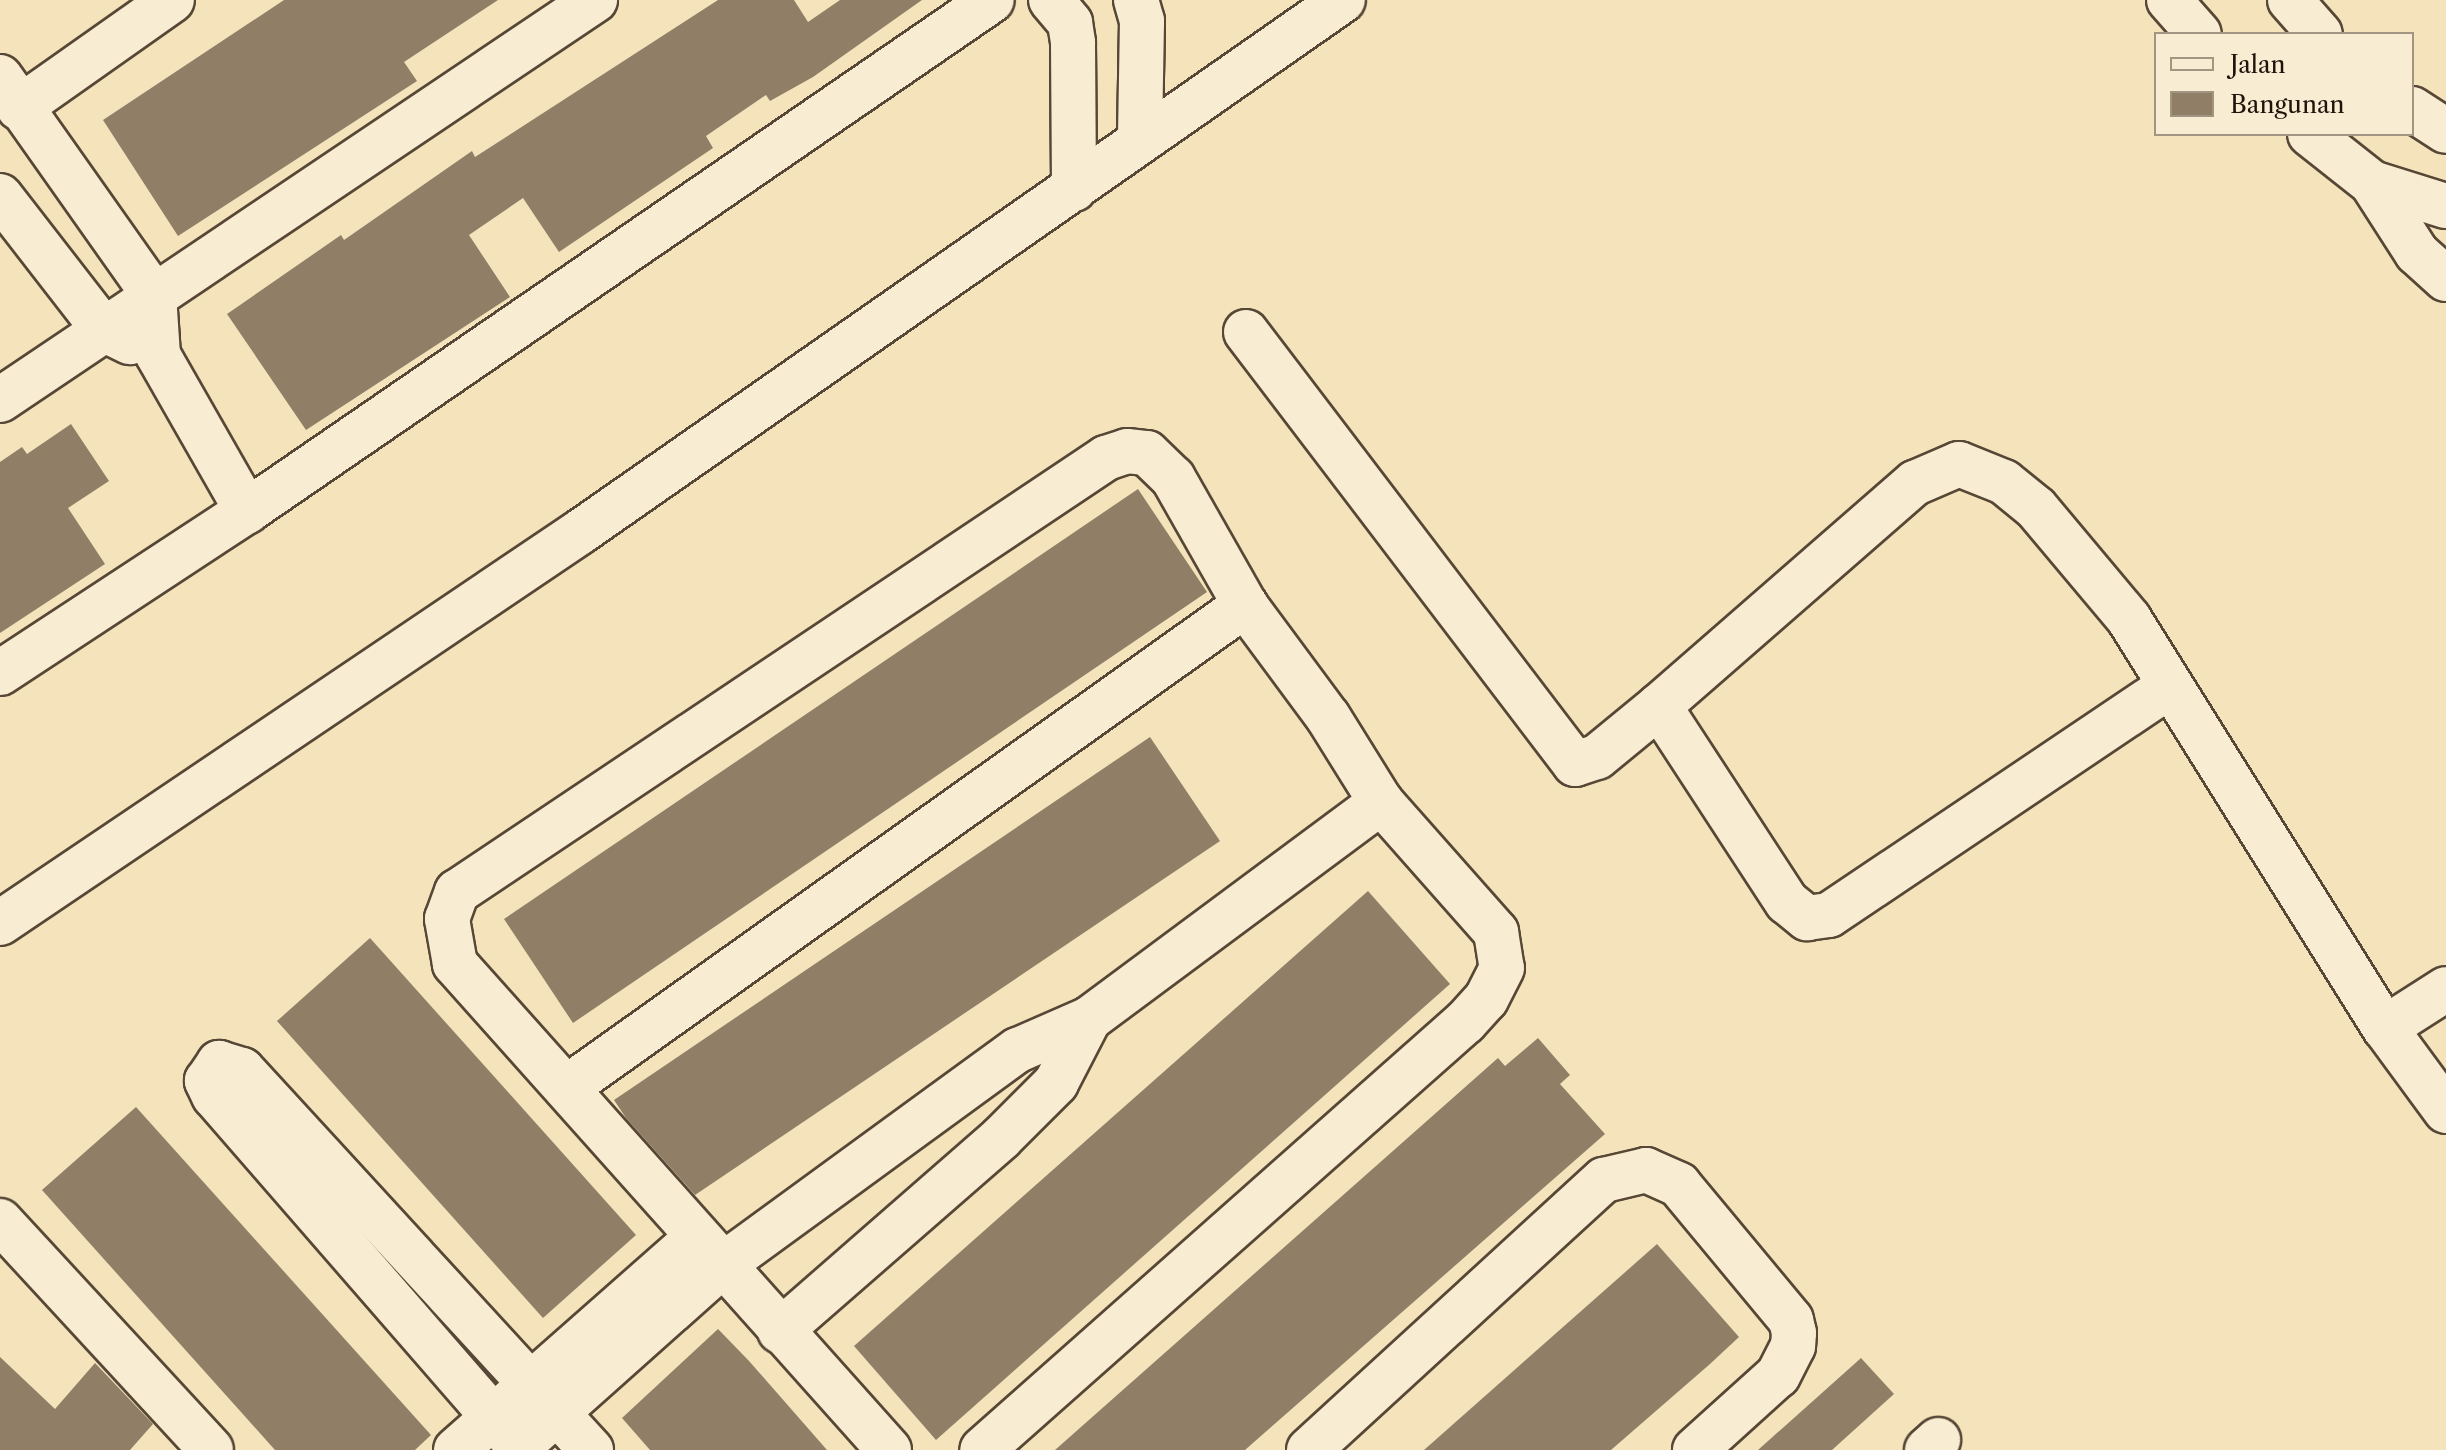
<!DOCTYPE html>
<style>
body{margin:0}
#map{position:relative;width:2446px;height:1450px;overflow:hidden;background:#f5e3bb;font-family:"Libre Caslon Text",serif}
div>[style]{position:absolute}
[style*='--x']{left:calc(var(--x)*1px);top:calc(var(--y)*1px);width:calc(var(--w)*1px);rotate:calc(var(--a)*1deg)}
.building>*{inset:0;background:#907f66}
.roads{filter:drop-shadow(2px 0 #574736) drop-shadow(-2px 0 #574736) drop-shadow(0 2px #574736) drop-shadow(0 -2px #574736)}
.minor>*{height:44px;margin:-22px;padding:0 22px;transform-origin:22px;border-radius:22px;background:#f8edd3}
span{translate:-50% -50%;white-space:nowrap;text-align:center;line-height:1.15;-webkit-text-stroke:6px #f8edd3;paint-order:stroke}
.legend{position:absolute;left:2154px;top:32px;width:260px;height:104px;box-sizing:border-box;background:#f8edd3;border:2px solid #a29683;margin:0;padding:10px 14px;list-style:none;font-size:24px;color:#22130a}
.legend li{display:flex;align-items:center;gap:16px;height:40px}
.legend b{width:40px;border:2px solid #a29683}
</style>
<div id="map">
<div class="building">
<div style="clip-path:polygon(284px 0,498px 0,404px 62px,417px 81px,178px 236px,103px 120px)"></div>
<div style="clip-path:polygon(718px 0,794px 0,808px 22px,840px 0,922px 0,813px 77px,770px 101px,766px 95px,706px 136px,713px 148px,559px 252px,523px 198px,469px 235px,510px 297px,306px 430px,227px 314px,341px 235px,344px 240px,472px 151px,475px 157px)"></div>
<div style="clip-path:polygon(71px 424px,109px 481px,68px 508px,105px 564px,0 633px,0 462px,22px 447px,27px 454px)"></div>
<div style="clip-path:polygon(1138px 489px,1207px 592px,573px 1023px,504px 919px)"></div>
<div style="clip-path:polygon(1150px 737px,1220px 841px,695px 1195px,626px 1118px,614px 1100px)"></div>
<div style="clip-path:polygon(1368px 891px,1450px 984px,936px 1440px,854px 1346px)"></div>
<div style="clip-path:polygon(370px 938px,636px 1235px,543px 1318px,277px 1021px)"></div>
<div style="clip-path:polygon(1538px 1038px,1570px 1075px,1560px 1084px,1605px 1134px,1245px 1450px,1055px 1450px,1498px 1058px,1505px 1066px)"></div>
<div style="clip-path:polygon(136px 1107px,431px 1435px,415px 1450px,275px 1450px,42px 1190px)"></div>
<div style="clip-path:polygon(1657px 1244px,1739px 1337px,1710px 1364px,1611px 1450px,1424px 1450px)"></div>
<div style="clip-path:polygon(718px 1329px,749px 1361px,827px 1450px,650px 1450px,622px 1418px)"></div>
<div style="clip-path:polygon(0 1357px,55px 1409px,95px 1363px,153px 1424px,130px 1450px,0 1450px)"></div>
<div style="clip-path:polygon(1861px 1358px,1894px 1394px,1832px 1450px,1758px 1450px)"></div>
</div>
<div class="roads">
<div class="minor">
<div style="--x:1051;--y:0;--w:30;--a:50"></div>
<div style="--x:1070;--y:23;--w:20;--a:81"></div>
<div style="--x:1073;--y:43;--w:146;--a:89.6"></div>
<div style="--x:1136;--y:0;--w:22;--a:74"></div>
<div style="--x:1142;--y:21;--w:117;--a:91"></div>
<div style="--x:2169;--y:0;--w:45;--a:48.6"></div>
<div style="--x:2290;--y:0;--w:45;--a:48.6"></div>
<div style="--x:0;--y:77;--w:267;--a:54.8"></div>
<div style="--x:154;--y:295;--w:60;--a:86.2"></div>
<div style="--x:158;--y:355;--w:180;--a:60.3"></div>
<div style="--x:247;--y:511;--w:903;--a:-34.45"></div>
<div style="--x:19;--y:108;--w:187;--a:-35.2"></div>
<div style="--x:2412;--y:109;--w:40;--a:32.9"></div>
<div style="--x:2310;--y:134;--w:79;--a:38.3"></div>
<div style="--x:2372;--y:183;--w:83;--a:57.3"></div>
<div style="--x:2417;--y:253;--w:39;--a:42"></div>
<div style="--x:2372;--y:183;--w:77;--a:17.3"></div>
<div style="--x:0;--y:196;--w:168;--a:52.2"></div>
<div style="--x:103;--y:329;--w:30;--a:26"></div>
<div style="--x:1246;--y:332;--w:543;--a:52.71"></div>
<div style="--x:1575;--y:764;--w:23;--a:-18"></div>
<div style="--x:1597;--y:757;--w:80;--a:-39.4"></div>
<div style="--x:1659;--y:706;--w:340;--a:-41.1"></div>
<div style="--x:1915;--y:483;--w:48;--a:-23.4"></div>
<div style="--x:1959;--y:464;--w:48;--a:21.8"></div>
<div style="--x:2004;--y:482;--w:41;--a:39.1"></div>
<div style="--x:2036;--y:508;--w:145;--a:50"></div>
<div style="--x:2129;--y:619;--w:483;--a:58"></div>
<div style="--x:2385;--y:1028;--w:103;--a:53.7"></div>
<div style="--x:0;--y:400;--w:717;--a:-33.91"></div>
<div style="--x:0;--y:673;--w:295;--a:-33.3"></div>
<div style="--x:1659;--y:706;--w:234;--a:56.9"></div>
<div style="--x:1787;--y:902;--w:26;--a:39"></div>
<div style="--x:1807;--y:918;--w:22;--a:-8"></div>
<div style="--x:1829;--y:915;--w:411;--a:-33.9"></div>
<div style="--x:0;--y:923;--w:699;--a:-33.99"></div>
<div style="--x:580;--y:532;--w:930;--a:-34.89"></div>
<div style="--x:2385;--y:1028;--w:72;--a:-32.6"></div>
<div style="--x:569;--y:1086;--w:830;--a:-35.43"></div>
<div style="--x:0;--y:1221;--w:311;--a:47.3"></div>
<div style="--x:780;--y:1331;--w:293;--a:-41.1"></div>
<div style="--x:1001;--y:1138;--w:78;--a:-45"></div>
<div style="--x:1056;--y:1083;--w:72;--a:-62.7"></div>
<div style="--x:456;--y:1450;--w:322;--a:-41.4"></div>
<div style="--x:515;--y:1450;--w:280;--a:-41.7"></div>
<div style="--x:724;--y:1264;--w:364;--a:-36.1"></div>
<div style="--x:1018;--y:1050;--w:77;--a:-23.6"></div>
<div style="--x:1089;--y:1019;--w:364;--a:-36.6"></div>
<div style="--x:522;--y:1450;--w:469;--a:-131"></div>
<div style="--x:214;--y:1096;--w:17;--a:-115"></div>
<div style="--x:207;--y:1081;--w:22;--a:-56"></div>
<div style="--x:219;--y:1063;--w:24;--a:17"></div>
<div style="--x:242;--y:1070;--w:516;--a:47.43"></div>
<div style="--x:889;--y:1450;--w:652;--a:-131.76"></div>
<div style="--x:455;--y:964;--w:46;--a:-100.1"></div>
<div style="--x:447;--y:919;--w:29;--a:-70"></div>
<div style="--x:457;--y:892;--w:781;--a:-33.77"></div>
<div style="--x:1106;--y:458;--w:22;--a:-18"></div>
<div style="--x:1127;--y:451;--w:20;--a:6"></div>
<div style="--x:1147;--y:453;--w:36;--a:44"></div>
<div style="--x:1173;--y:478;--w:146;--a:60.4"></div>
<div style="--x:1245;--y:605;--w:139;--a:53.5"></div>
<div style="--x:1328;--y:717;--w:100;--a:58.1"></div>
<div style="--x:1381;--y:802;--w:174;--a:48.5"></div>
<div style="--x:1496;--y:932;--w:36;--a:81"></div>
<div style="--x:1502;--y:968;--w:35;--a:117"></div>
<div style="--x:1486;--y:999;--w:31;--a:132"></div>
<div style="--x:1465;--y:1022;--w:645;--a:138.45"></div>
<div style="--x:1309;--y:1450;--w:400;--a:-42.5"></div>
<div style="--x:1604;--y:1180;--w:43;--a:-13.4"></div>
<div style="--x:1646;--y:1170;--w:36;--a:24"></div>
<div style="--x:1679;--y:1185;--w:175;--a:50.3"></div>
<div style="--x:1791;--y:1320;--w:13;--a:77"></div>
<div style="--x:1794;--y:1333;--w:13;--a:94"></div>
<div style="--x:1793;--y:1346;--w:33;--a:117"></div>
<div style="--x:1778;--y:1375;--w:112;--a:137.9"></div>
<div style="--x:1927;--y:1450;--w:15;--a:-42"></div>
</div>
</div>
<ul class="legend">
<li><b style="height:10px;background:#f8edd3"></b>Jalan</li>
<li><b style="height:22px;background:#907f66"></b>Bangunan</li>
</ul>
</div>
